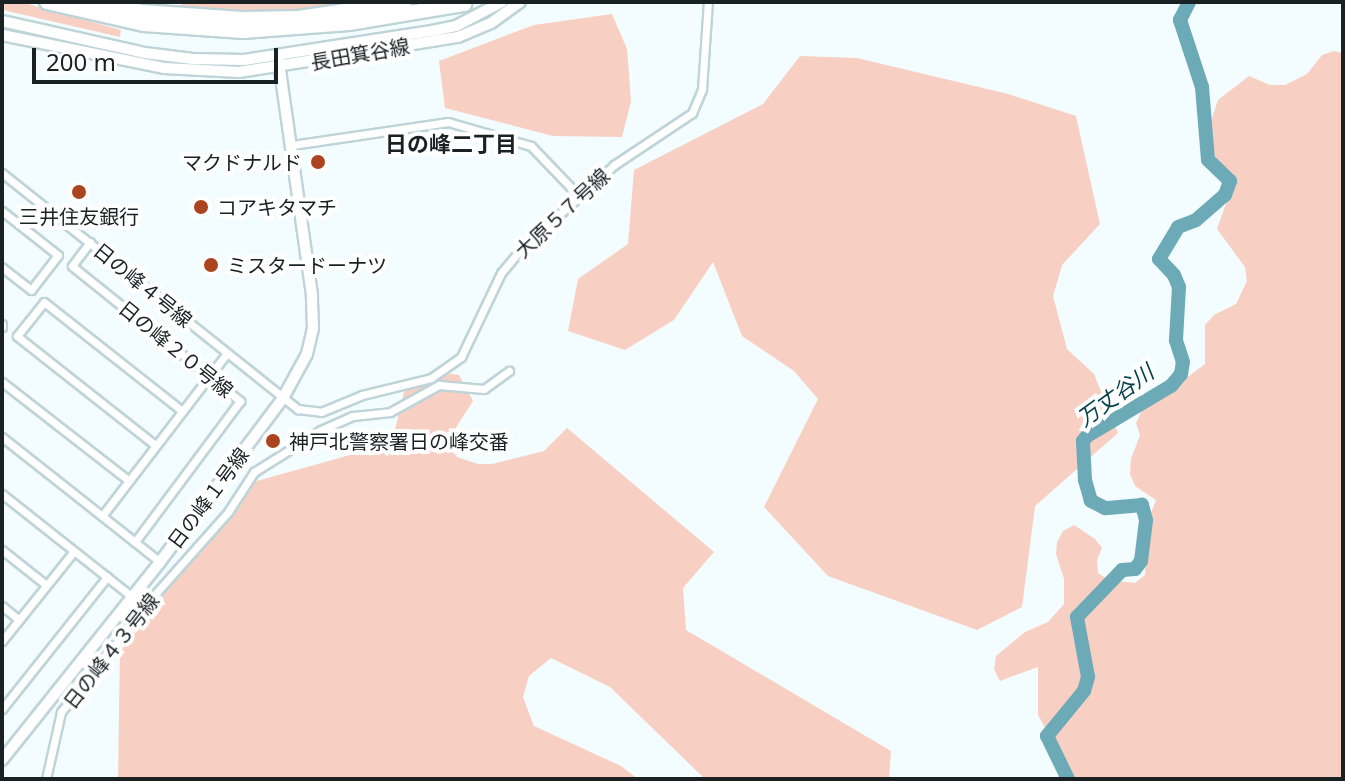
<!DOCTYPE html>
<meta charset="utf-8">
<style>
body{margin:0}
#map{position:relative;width:1345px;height:781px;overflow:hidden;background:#f3fcfe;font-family:"Noto Sans","Noto Sans JP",sans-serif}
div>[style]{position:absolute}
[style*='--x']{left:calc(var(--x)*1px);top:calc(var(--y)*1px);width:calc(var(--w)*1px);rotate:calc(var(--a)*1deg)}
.green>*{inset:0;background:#f8d0c3}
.river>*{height:14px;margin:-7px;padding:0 7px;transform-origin:7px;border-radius:7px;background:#6caab7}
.roads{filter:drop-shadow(2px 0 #bfd4d9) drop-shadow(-2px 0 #bfd4d9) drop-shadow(0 2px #bfd4d9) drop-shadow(0 -2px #bfd4d9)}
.street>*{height:7px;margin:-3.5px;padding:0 3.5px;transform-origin:3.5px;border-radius:3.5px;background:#fff}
.secondary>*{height:10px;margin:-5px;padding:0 5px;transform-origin:5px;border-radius:5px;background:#fff}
.highway>*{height:14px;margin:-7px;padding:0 7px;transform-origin:7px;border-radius:7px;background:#fff}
.dots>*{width:22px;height:22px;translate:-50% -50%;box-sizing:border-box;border:4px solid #fff;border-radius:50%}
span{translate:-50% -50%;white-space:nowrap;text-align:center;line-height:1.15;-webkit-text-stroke:8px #fff;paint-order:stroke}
.street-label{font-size:20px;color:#192123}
.poi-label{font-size:20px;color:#192123}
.right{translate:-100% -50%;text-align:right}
.left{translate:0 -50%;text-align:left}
.neighbourhood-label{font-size:22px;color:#192123;font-weight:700}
.water-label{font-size:22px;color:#05414b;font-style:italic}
.frame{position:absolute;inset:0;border:4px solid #192123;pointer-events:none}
.scale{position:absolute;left:32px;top:48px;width:246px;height:36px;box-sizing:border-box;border:4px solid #192123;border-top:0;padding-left:10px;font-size:24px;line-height:28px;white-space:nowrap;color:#192123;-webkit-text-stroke:6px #fff;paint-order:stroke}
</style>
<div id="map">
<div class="green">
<div style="clip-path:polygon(2px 2px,21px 2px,121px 30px,120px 37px,7px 11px,2px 9px)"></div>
<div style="clip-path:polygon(182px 2px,363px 2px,267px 13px,181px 10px)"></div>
<div style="clip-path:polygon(612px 14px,627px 49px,631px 101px,622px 137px,553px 136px,445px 108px,439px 61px,534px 25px)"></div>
<div style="clip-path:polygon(1334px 51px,1343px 53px,1343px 779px,1073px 779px,1038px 715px,1038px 667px,1000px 681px,994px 669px,996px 656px,1025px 632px,1048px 622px,1064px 604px,1064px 579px,1056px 554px,1057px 542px,1063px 531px,1074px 525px,1095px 539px,1102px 548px,1097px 560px,1098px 573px,1109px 580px,1135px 583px,1145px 575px,1147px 523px,1156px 500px,1135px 486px,1130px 474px,1131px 459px,1140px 435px,1136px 423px,1141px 412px,1205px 364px,1205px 325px,1214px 315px,1236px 304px,1247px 281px,1245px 267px,1217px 229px,1228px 198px,1228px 185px,1212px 149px,1210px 124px,1218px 100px,1249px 76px,1270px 85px,1285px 85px,1307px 74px,1322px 55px)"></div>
<div style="clip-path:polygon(800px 56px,857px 58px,1008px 94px,1076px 116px,1100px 224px,1062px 265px,1053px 296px,1067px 349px,1094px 374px,1118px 433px,1035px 506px,1022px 607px,977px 630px,828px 576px,764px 507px,818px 399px,794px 371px,742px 336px,713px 262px,674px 320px,625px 350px,568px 331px,578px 279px,628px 244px,634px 170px,763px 104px)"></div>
<div style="clip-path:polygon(438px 372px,459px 375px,473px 401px,446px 443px,457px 457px,478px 464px,492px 464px,544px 451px,567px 428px,714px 552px,683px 588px,686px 630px,891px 751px,889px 779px,705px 779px,610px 687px,551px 658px,529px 676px,523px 697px,534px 726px,621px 766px,638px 779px,118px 779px,120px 648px,242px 485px,368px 450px,395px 430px,404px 392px)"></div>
</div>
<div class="river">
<div style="--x:1068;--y:779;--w:48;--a:-116"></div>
<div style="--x:1047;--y:736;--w:58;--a:-50.6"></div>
<div style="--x:1084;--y:691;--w:15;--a:-74"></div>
<div style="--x:1088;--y:677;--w:61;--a:-100.4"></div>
<div style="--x:1077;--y:617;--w:65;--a:-46.2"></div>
<div style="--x:1122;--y:570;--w:13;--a:-4"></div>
<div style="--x:1135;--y:569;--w:10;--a:-53"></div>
<div style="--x:1141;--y:561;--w:41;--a:-83"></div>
<div style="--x:1146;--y:520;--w:16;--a:-105"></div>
<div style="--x:1142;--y:505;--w:37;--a:175"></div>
<div style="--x:1105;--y:508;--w:16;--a:-153"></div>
<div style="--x:1091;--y:501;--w:22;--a:-106"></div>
<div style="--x:1085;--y:480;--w:39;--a:-93"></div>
<div style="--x:1083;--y:441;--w:6;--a:-51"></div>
<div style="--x:1087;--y:436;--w:98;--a:-30.8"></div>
<div style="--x:1171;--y:386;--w:16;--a:-50"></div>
<div style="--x:1181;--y:374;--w:12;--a:-81"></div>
<div style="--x:1183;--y:362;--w:23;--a:-108"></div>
<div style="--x:1176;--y:340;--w:53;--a:-86.8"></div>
<div style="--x:1179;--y:287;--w:13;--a:-113"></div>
<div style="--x:1174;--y:275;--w:22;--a:-133"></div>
<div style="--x:1159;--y:259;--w:37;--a:-59"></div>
<div style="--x:1178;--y:227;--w:19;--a:-21"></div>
<div style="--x:1196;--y:220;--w:38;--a:-41"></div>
<div style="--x:1225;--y:195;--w:15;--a:-70"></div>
<div style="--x:1230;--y:181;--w:30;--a:-136"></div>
<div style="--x:1208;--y:160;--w:73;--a:-94.7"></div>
<div style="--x:1202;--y:87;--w:71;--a:-108.2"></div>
<div style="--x:1180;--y:20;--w:20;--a:-63"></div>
</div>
<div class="roads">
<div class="street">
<div style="--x:292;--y:145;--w:158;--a:-8.4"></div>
<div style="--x:448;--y:122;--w:86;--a:16.1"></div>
<div style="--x:531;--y:146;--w:69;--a:46.2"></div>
<div style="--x:2;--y:173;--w:379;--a:38.6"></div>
<div style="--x:298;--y:409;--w:23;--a:7"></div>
<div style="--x:321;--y:412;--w:44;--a:-22.5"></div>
<div style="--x:362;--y:395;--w:71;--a:-13.8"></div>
<div style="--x:431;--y:378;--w:37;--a:-35"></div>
<div style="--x:461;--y:357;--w:93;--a:-64.5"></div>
<div style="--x:501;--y:273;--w:30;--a:-50"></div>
<div style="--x:520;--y:250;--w:127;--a:-42.1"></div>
<div style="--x:614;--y:165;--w:94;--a:-33.7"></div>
<div style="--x:692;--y:113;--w:26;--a:-67"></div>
<div style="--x:702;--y:89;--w:87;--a:-86.1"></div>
<div style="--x:2;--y:211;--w:71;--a:38.2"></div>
<div style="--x:58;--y:255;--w:44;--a:127.6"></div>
<div style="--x:31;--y:290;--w:37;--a:-142"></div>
<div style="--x:90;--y:242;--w:30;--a:127"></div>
<div style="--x:72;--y:266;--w:216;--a:38.8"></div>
<div style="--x:240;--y:401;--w:176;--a:126.7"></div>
<div style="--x:2;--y:324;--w:3;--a:90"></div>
<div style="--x:2;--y:382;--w:160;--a:37.9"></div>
<div style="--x:2;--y:437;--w:127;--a:38.3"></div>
<div style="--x:155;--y:445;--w:176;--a:-141.7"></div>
<div style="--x:17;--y:336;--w:43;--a:-51.5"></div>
<div style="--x:44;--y:302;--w:176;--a:38.3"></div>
<div style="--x:2;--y:494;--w:164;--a:38.3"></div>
<div style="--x:2;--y:550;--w:56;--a:38.5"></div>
<div style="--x:160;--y:562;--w:74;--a:-141.6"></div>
<div style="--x:102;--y:516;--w:205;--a:-52.5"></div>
<div style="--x:2;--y:606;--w:22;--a:39"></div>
<div style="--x:2;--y:641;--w:115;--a:-51.3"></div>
<div style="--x:2;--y:709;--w:169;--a:-51.5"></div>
<div style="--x:46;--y:779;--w:69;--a:-77.4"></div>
<div style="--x:61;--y:712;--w:154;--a:-51.3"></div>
<div style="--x:157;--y:592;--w:107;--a:-48.4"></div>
<div style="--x:228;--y:512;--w:48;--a:-57"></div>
<div style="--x:254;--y:472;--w:79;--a:-32.1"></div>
<div style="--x:321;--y:430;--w:35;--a:-24"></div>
<div style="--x:353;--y:416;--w:37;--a:-6"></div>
<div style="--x:390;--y:412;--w:56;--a:-28.9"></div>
<div style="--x:439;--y:385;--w:45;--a:5.1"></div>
<div style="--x:484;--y:389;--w:31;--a:-36"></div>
</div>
<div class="secondary">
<div style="--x:2;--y:21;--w:147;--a:12.6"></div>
<div style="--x:145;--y:53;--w:48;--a:7.1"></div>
<div style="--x:193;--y:59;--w:51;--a:1.1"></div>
<div style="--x:244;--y:60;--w:190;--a:-8.8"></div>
<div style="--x:432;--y:31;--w:25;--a:-12"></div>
<div style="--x:456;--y:26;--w:52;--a:-27.6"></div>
<div style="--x:2;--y:35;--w:165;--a:11.5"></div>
<div style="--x:164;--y:68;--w:75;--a:3.1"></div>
<div style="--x:239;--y:72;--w:222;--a:-9.1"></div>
<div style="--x:458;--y:37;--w:36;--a:-23"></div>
<div style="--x:491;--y:23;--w:36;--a:-36"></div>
<div style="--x:2;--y:760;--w:253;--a:-51.4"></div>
<div style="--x:160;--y:562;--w:205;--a:-53.1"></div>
<div style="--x:283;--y:398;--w:50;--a:-61.4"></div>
<div style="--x:307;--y:354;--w:26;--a:-77"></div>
<div style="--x:313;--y:329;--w:34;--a:-92"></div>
<div style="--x:312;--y:295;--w:242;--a:-98.1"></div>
</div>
<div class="highway">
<div style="--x:47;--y:2;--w:99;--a:12.8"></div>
<div style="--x:144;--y:24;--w:99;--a:4"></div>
<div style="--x:243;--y:31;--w:106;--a:-4.3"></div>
<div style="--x:349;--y:23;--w:117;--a:-9.4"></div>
<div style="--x:93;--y:2;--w:51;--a:11.3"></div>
<div style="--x:143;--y:12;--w:99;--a:4"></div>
<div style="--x:242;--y:19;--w:57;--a:-1"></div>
<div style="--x:299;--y:18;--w:107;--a:-8.6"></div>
</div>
</div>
<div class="dots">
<div style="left:318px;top:162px;background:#ac451f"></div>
<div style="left:79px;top:192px;background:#ac451f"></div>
<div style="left:201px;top:207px;background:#ac451f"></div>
<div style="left:211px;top:265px;background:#ac451f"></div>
<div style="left:273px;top:441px;background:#ac451f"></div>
</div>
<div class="street-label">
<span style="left:360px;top:54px;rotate:-10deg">長田箕谷線</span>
<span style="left:562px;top:213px;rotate:-43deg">大原５７号線</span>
<span style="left:143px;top:285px;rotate:39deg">日の峰４号線</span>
<span style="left:176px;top:349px;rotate:39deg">日の峰２０号線</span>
<span style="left:208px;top:498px;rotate:-53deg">日の峰１号線</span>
<span style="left:111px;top:651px;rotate:-52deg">日の峰４３号線</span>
</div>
<div class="poi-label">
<span class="right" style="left:302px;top:162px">マクドナルド</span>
<span class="left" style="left:217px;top:207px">コアキタマチ</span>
<span style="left:79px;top:216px">三井住友銀行</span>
<span class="left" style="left:227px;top:265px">ミスタードーナツ</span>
<span class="left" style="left:289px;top:441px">神戸北警察署日の峰交番</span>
</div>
<div class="neighbourhood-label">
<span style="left:451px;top:144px">日の峰二丁目</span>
</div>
<div class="water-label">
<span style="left:1115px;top:395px;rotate:-36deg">万丈谷川</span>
</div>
<div class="frame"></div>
<div class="scale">200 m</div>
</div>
